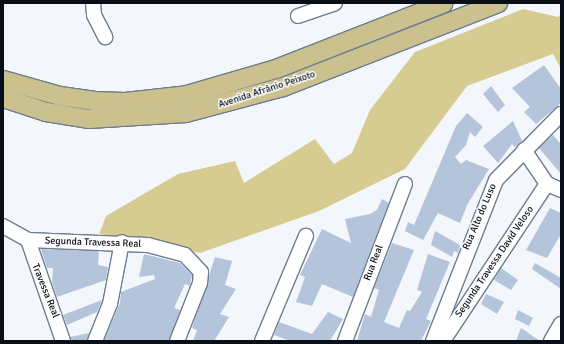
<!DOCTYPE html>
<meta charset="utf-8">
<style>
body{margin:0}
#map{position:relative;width:564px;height:344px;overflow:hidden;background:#f3f7fb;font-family:Signika,sans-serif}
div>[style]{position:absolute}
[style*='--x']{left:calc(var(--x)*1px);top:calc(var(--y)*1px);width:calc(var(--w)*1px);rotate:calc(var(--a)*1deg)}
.green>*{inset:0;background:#d6cb90}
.building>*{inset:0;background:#b4c4da}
.roads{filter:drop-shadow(1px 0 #6d7c8f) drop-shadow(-1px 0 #6d7c8f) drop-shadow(0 1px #6d7c8f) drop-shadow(0 -1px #6d7c8f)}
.minor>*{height:14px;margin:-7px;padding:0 7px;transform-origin:7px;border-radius:7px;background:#fff}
.major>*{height:18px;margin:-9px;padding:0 9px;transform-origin:9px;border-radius:9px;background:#cac18f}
span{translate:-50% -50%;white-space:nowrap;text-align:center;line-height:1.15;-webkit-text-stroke:3px #fff;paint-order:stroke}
.street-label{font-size:10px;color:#0a0f17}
.frame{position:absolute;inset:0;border:4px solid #0a0f17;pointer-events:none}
</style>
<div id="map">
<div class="green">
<div style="clip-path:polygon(523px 9px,558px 17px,561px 14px,561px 69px,553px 54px,467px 86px,405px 169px,319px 211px,200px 253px,99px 234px,106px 216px,178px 174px,235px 161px,244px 183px,315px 139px,334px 164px,352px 153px,370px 110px,415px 52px)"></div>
</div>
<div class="building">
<div style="clip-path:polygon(544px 65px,561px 89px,561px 103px,536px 124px,524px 112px,530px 107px,512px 88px)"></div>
<div style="clip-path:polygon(491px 86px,505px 105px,498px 112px,483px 94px)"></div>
<div style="clip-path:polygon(467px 113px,483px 127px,475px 137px,470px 132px,466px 145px,455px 157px,461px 164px,466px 160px,489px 169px,467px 205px,460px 223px,438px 213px,423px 240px,405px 231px,408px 222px,414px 225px,456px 126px)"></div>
<div style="clip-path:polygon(513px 121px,522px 141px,515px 147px,512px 144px,498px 163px,483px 146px)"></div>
<div style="clip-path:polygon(553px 135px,561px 144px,561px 174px,539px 148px)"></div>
<div style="clip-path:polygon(382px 199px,389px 203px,353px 297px,322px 284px,312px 306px,296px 302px,305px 277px,300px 275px,322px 229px,351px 243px,345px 219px,370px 214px,377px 210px)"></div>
<div style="clip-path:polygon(550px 208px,561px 213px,561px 234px,547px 258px,526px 250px)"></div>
<div style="clip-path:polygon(435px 231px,460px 245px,458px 253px,454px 251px,452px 257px,431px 245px)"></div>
<div style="clip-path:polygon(392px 243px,414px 250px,384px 322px,399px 328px,407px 310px,410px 311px,422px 292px,417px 290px,428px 254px,450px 262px,426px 319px,431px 321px,421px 341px,357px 341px,365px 314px,371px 317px,379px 290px,374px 288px)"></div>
<div style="clip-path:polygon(41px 249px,99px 251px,98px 265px,108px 267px,106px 280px,57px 297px,52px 282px,53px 268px,47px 268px)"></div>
<div style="clip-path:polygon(144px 254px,180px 263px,192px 275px,190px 286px,185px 284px,174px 308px,180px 310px,169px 341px,104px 341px,120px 303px,121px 292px,155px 279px,154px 275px,139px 277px)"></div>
<div style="clip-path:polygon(215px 257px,232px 261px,225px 285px,236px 289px,220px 314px,229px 317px,214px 341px,193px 341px,197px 330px,192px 328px)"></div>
<div style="clip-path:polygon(535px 263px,561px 278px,561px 289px,532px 269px)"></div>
<div style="clip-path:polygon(501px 268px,518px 280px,511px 290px,494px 280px)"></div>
<div style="clip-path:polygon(486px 294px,504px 302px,497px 314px,481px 304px)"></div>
<div style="clip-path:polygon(102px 300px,97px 312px,67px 325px,63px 315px)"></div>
<div style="clip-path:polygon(518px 310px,533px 318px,529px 326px,515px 319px)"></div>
<div style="clip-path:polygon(328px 312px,343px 319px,330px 341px,290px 341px,274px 335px,279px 322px,312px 334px)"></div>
<div style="clip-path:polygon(521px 328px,540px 341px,516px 341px)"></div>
<div style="clip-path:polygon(89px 333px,87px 341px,71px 341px,70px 337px)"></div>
</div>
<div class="roads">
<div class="minor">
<div style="--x:93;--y:3;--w:12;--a:85"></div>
<div style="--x:94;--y:15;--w:25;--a:63"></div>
<div style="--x:298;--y:16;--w:39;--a:-19"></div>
<div style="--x:524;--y:150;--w:41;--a:55.9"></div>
<div style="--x:547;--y:184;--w:15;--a:23"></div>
<div style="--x:3;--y:226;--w:29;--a:29"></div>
<div style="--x:28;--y:240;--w:120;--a:2.4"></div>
<div style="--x:148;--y:245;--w:38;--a:15"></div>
<div style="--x:185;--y:255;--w:23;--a:47"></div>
<div style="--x:201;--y:272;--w:11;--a:95"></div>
<div style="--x:200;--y:283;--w:62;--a:111.6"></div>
<div style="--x:28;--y:240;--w:107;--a:70.9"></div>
<div style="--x:95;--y:341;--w:40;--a:-68"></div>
<div style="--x:110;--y:304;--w:63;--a:-79"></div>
<div style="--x:262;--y:341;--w:114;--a:-67.3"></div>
<div style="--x:345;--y:341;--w:168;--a:-69.1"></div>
<div style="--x:433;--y:341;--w:173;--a:-68.6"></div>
<div style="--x:496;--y:180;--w:93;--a:-45.4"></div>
<div style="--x:443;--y:341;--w:188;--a:-56.5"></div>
<div style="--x:551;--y:341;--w:20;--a:-60"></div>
</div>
<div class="major">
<div style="--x:3;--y:80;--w:59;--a:15.7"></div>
<div style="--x:60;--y:96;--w:34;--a:8"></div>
<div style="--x:94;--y:101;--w:31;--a:2"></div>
<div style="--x:125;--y:102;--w:62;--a:-6.4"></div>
<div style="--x:187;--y:95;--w:93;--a:-16.3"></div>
<div style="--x:276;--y:69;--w:180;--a:-21.4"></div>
<div style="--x:3;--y:98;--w:45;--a:18"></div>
<div style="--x:46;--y:112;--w:44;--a:9.2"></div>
<div style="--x:89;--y:119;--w:97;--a:-3.5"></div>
<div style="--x:186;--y:113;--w:100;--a:-15"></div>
<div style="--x:283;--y:87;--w:231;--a:-21.3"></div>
</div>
</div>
<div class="street-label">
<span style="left:267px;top:90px;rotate:-18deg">Avenida Afrânio Peixoto</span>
<span style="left:480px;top:217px;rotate:-67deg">Rua Alto do Luso</span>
<span style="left:93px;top:243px;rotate:2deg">Segunda Travessa Real</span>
<span style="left:495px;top:262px;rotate:-56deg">Segunda Travessa David Veloso</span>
<span style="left:374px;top:263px;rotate:-69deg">Rua Real</span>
<span style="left:45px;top:291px;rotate:68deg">Travessa Real</span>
</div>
<div class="frame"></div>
</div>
